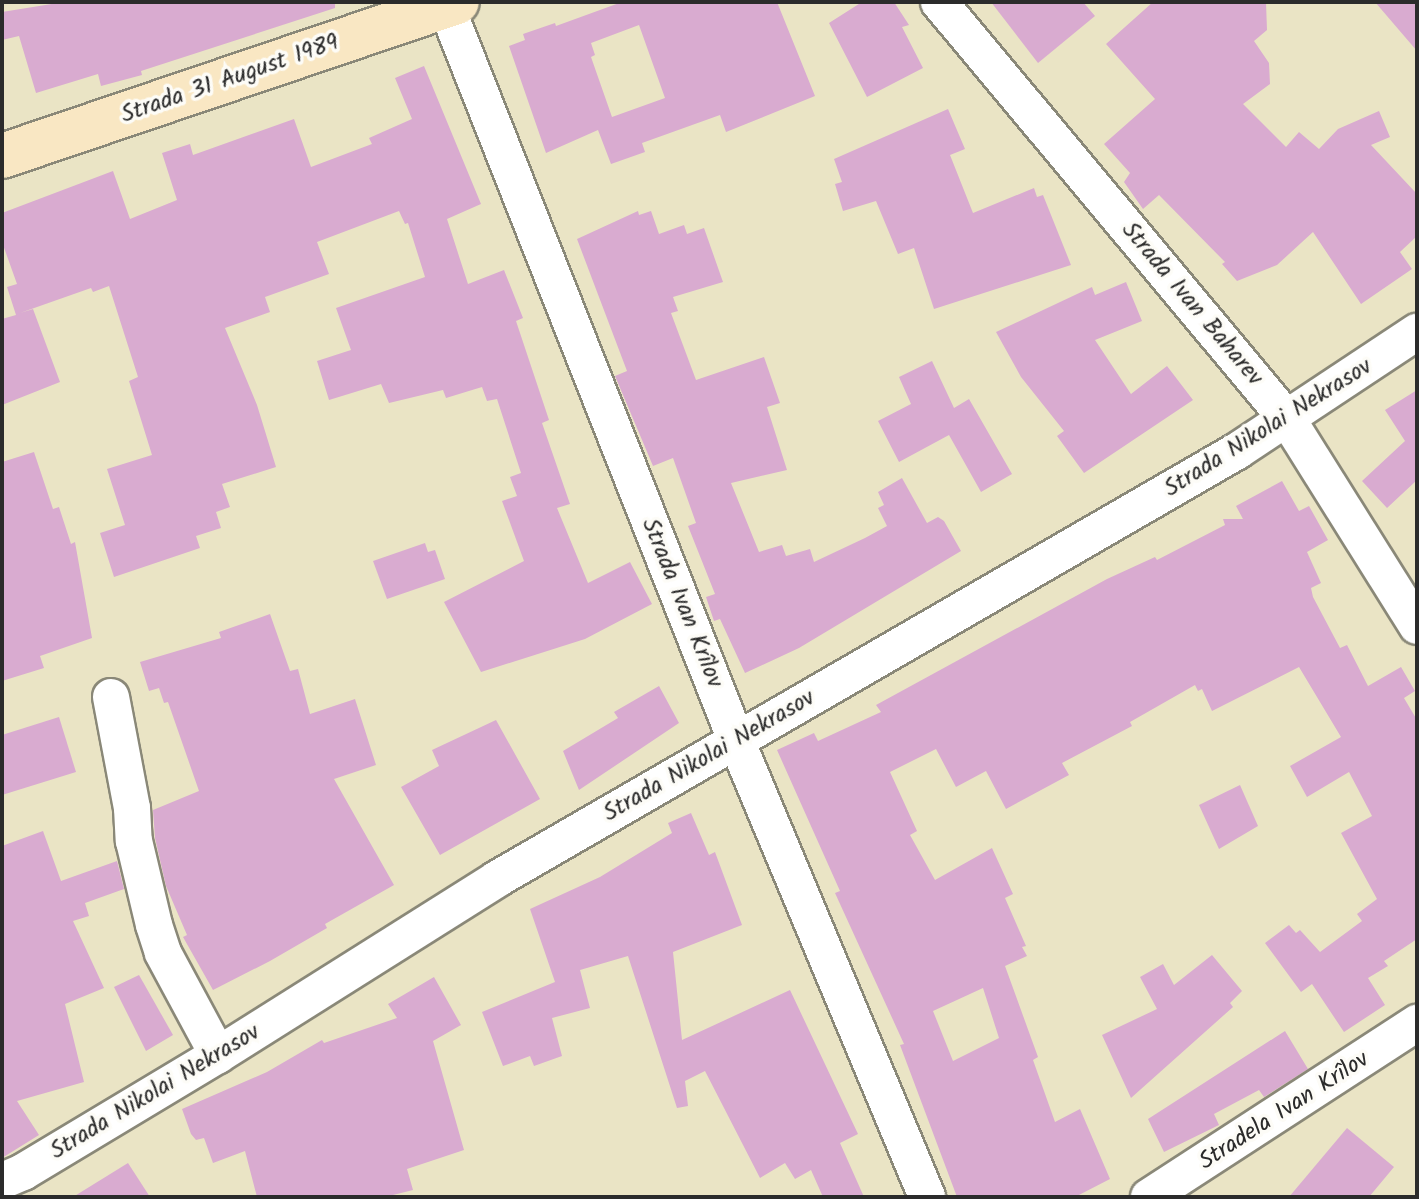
<!DOCTYPE html>
<meta charset="utf-8">
<style>
body{margin:0}
#map{position:relative;width:1419px;height:1199px;overflow:hidden;background:#eae4c5;font-family:Kalam,sans-serif}
div>[style]{position:absolute}
[style*='--x']{left:calc(var(--x)*1px);top:calc(var(--y)*1px);width:calc(var(--w)*1px);rotate:calc(var(--a)*1deg)}
.building>*{inset:0;background:#d9abd0}
.roads{filter:drop-shadow(2px 0 #8a8878) drop-shadow(-2px 0 #8a8878) drop-shadow(0 2px #8a8878) drop-shadow(0 -2px #8a8878)}
.street>*{height:36px;margin:-18px;padding:0 18px;transform-origin:18px;border-radius:18px;background:#fff}
.secondary>*{height:44px;margin:-22px;padding:0 22px;transform-origin:22px;border-radius:22px;background:#f9e7c3}
span{translate:-50% -50%;white-space:nowrap;text-align:center;line-height:1.15;-webkit-text-stroke:7px #fdfcf7;paint-order:stroke}
.street-label{font-size:24px;color:#2b2b2b}
.frame{position:absolute;inset:0;border:4px solid #2b2b2b;pointer-events:none}
</style>
<div id="map">
<div class="building">
<div style="clip-path:polygon(64px 2px,335px 2px,335px 8px,141px 71px,142px 75px,101px 86px,98px 74px,36px 93px,19px 36px,2px 40px,2px 12px)"></div>
<div style="clip-path:polygon(evenodd,622px 2px,777px 2px,815px 96px,726px 132px,720px 115px,642px 143px,645px 152px,611px 164px,598px 130px,546px 153px,509px 46px,525px 40px,523px 34px,555px 23px,556px 26px,622px 2px,639px 25px,665px 98px,612px 117px,591px 57px,595px 55px,591px 43px,639px 25px)"></div>
<div style="clip-path:polygon(862px 2px,894px 2px,909px 25px,902px 27px,923px 68px,867px 97px,829px 23px)"></div>
<div style="clip-path:polygon(991px 2px,1083px 2px,1095px 16px,1038px 63px)"></div>
<div style="clip-path:polygon(1153px 2px,1266px 2px,1267px 30px,1254px 41px,1269px 63px,1270px 84px,1243px 104px,1286px 147px,1299px 132px,1319px 149px,1338px 129px,1379px 111px,1390px 137px,1371px 145px,1417px 194px,1417px 236px,1400px 252px,1412px 269px,1361px 304px,1313px 232px,1277px 265px,1237px 281px,1222px 264px,1225px 262px,1159px 195px,1143px 209px,1124px 182px,1130px 173px,1104px 144px,1155px 99px,1106px 44px)"></div>
<div style="clip-path:polygon(1375px 2px,1417px 2px,1417px 51px)"></div>
<div style="clip-path:polygon(424px 66px,481px 204px,447px 219px,468px 284px,504px 270px,523px 318px,516px 321px,549px 420px,542px 423px,570px 504px,557px 508px,588px 583px,630px 562px,652px 604px,585px 639px,481px 672px,444px 602px,524px 561px,502px 501px,517px 496px,510px 477px,521px 473px,497px 399px,487px 401px,482px 387px,446px 398px,443px 390px,389px 403px,381px 384px,329px 400px,317px 361px,351px 350px,336px 308px,425px 277px,408px 223px,405px 224px,399px 211px,317px 242px,329px 274px,265px 297px,270px 312px,225px 328px,257px 405px,276px 467px,222px 484px,230px 507px,216px 512px,221px 528px,196px 536px,200px 548px,114px 577px,100px 533px,125px 525px,107px 469px,152px 455px,129px 381px,138px 377px,109px 286px,93px 292px,91px 288px,20px 313px,33px 309px,60px 382px,2px 405px,2px 319px,16px 315px,7px 287px,17px 284px,2px 242px,2px 213px,113px 171px,130px 219px,177px 200px,162px 153px,190px 144px,193px 155px,294px 119px,311px 167px,372px 144px,369px 138px,412px 119px,395px 78px)"></div>
<div style="clip-path:polygon(948px 109px,965px 149px,950px 155px,973px 213px,1034px 188px,1037px 197px,1043px 195px,1071px 265px,934px 309px,914px 248px,898px 254px,876px 201px,843px 211px,835px 184px,842px 182px,834px 159px)"></div>
<div style="clip-path:polygon(638px 211px,639px 215px,651px 211px,659px 234px,684px 225px,687px 234px,704px 228px,723px 282px,673px 297px,678px 311px,671px 313px,696px 380px,764px 357px,780px 403px,767px 407px,787px 470px,731px 483px,759px 552px,782px 545px,786px 556px,810px 549px,814px 562px,865px 538px,887px 526px,878px 508px,884px 505px,878px 492px,902px 478px,927px 523px,938px 517px,944px 521px,961px 551px,799px 648px,745px 673px,720px 619px,714px 621px,706px 597px,715px 594px,688px 526px,696px 523px,673px 458px,653px 466px,615px 376px,627px 371px,577px 239px)"></div>
<div style="clip-path:polygon(1126px 282px,1142px 321px,1095px 340px,1131px 394px,1167px 366px,1193px 400px,1084px 473px,1057px 436px,1064px 431px,1021px 377px,996px 332px,1092px 287px,1095px 295px)"></div>
<div style="clip-path:polygon(932px 361px,954px 408px,969px 399px,1012px 474px,981px 492px,949px 435px,899px 462px,878px 421px,911px 404px,899px 377px)"></div>
<div style="clip-path:polygon(1417px 390px,1417px 480px,1387px 508px,1362px 481px,1405px 441px,1385px 410px)"></div>
<div style="clip-path:polygon(34px 452px,53px 509px,59px 507px,71px 544px,75px 542px,92px 638px,40px 656px,44px 668px,2px 681px,2px 462px)"></div>
<div style="clip-path:polygon(evenodd,1282px 481px,1299px 511px,1309px 506px,1328px 540px,1307px 552px,1321px 583px,1311px 588px,1313px 597px,1340px 648px,1347px 645px,1368px 686px,1401px 667px,1415px 691px,1404px 698px,1417px 720px,1417px 939px,1384px 961px,1388px 966px,1368px 978px,1385px 1005px,1344px 1032px,1312px 984px,1301px 992px,1265px 943px,1289px 925px,1296px 933px,1300px 930px,1320px 952px,1362px 921px,1357px 914px,1377px 899px,1341px 833px,1372px 816px,1349px 772px,1307px 797px,1290px 766px,1341px 737px,1299px 667px,1212px 711px,1202px 689px,1198px 691px,1195px 685px,1130px 722px,1132px 726px,1062px 763px,1069px 775px,1006px 809px,986px 771px,956px 787px,936px 749px,890px 772px,917px 831px,910px 835px,935px 880px,992px 848px,1013px 894px,1005px 898px,1026px 946px,1022px 947px,1027px 956px,1005px 966px,1038px 1057px,1033px 1060px,1055px 1122px,1080px 1109px,1110px 1179px,1075px 1197px,957px 1197px,900px 1045px,904px 1044px,835px 893px,840px 891px,777px 750px,814px 733px,818px 741px,881px 712px,876px 705px,1107px 579px,1155px 557px,1157px 560px,1225px 525px,1223px 519px,1243px 519px,1236px 506px,1282px 481px,983px 988px,999px 1038px,953px 1061px,933px 1011px,983px 988px)"></div>
<div style="clip-path:polygon(425px 543px,428px 552px,435px 550px,445px 579px,387px 599px,373px 561px)"></div>
<div style="clip-path:polygon(270px 614px,290px 671px,298px 669px,310px 714px,355px 699px,376px 765px,334px 779px,394px 885px,325px 924px,327px 928px,270px 961px,213px 990px,183px 937px,187px 935px,166px 886px,155px 838px,153px 810px,199px 791px,168px 702px,164px 703px,159px 688px,149px 691px,140px 662px,221px 638px,219px 632px)"></div>
<div style="clip-path:polygon(659px 686px,679px 723px,579px 790px,563px 751px,618px 718px,614px 712px)"></div>
<div style="clip-path:polygon(59px 717px,76px 772px,2px 795px,2px 735px)"></div>
<div style="clip-path:polygon(496px 720px,540px 799px,440px 855px,401px 787px,439px 766px,432px 750px)"></div>
<div style="clip-path:polygon(1240px 785px,1258px 826px,1219px 849px,1199px 805px)"></div>
<div style="clip-path:polygon(691px 813px,709px 855px,715px 852px,742px 925px,673px 952px,682px 1040px,790px 990px,858px 1134px,840px 1143px,864px 1197px,823px 1197px,811px 1170px,795px 1179px,785px 1163px,760px 1178px,705px 1071px,685px 1081px,688px 1106px,677px 1108px,628px 956px,580px 970px,590px 1008px,552px 1018px,562px 1056px,534px 1066px,530px 1056px,503px 1066px,482px 1012px,555px 982px,530px 909px,600px 877px,672px 833px,668px 823px)"></div>
<div style="clip-path:polygon(43px 831px,61px 881px,117px 861px,124px 889px,85px 903px,89px 916px,73px 921px,104px 988px,65px 1004px,84px 1082px,17px 1101px,39px 1135px,2px 1158px,2px 846px)"></div>
<div style="clip-path:polygon(1212px 955px,1242px 991px,1230px 1003px,1233px 1007px,1131px 1098px,1102px 1035px,1157px 1009px,1140px 977px,1163px 964px,1174px 985px)"></div>
<div style="clip-path:polygon(139px 975px,173px 1035px,146px 1051px,114px 987px)"></div>
<div style="clip-path:polygon(434px 977px,461px 1025px,433px 1041px,464px 1150px,407px 1169px,413px 1190px,385px 1197px,257px 1197px,245px 1151px,213px 1163px,204px 1138px,196px 1140px,191px 1134px,182px 1109px,267px 1072px,322px 1040px,324px 1043px,397px 1018px,388px 1004px)"></div>
<div style="clip-path:polygon(1285px 1031px,1308px 1069px,1264px 1097px,1259px 1090px,1214px 1114px,1219px 1125px,1164px 1152px,1148px 1119px)"></div>
<div style="clip-path:polygon(1347px 1128px,1394px 1167px,1369px 1197px,1289px 1197px)"></div>
<div style="clip-path:polygon(128px 1163px,150px 1197px,73px 1197px)"></div>
</div>
<div class="roads">
<div class="street">
<div style="--x:939;--y:2;--w:545;--a:50.14"></div>
<div style="--x:1288;--y:420;--w:243;--a:57.9"></div>
<div style="--x:446;--y:6;--w:789;--a:68.44"></div>
<div style="--x:736;--y:740;--w:495;--a:67.3"></div>
<div style="--x:111;--y:697;--w:113;--a:79.3"></div>
<div style="--x:132;--y:808;--w:33;--a:87"></div>
<div style="--x:134;--y:841;--w:86;--a:76.6"></div>
<div style="--x:154;--y:925;--w:29;--a:72"></div>
<div style="--x:163;--y:953;--w:116;--a:61.7"></div>
<div style="--x:2;--y:1181;--w:23;--a:-23"></div>
<div style="--x:23;--y:1172;--w:227;--a:-31"></div>
<div style="--x:218;--y:1055;--w:330;--a:-32.2"></div>
<div style="--x:497;--y:879;--w:855;--a:-30.04"></div>
<div style="--x:1237;--y:451;--w:216;--a:-33.5"></div>
<div style="--x:1149;--y:1197;--w:320;--a:-33"></div>
</div>
<div class="secondary">
<div style="--x:2;--y:156;--w:480;--a:-18.7"></div>
</div>
</div>
<div class="street-label">
<span style="left:230px;top:79px;rotate:-19deg">Strada 31 August 1989</span>
<span style="left:1192px;top:304px;rotate:50deg">Strada Ivan Baharev</span>
<span style="left:1268px;top:428px;rotate:-32deg">Strada Nikolai Nekrasov</span>
<span style="left:682px;top:603px;rotate:68deg">Strada Ivan Krîlov</span>
<span style="left:709px;top:756px;rotate:-30deg">Strada Nikolai Nekrasov</span>
<span style="left:155px;top:1092px;rotate:-31deg">Strada Nikolai Nekrasov</span>
<span style="left:1284px;top:1111px;rotate:-33deg">Stradela Ivan Krîlov</span>
</div>
<div class="frame"></div>
</div>
